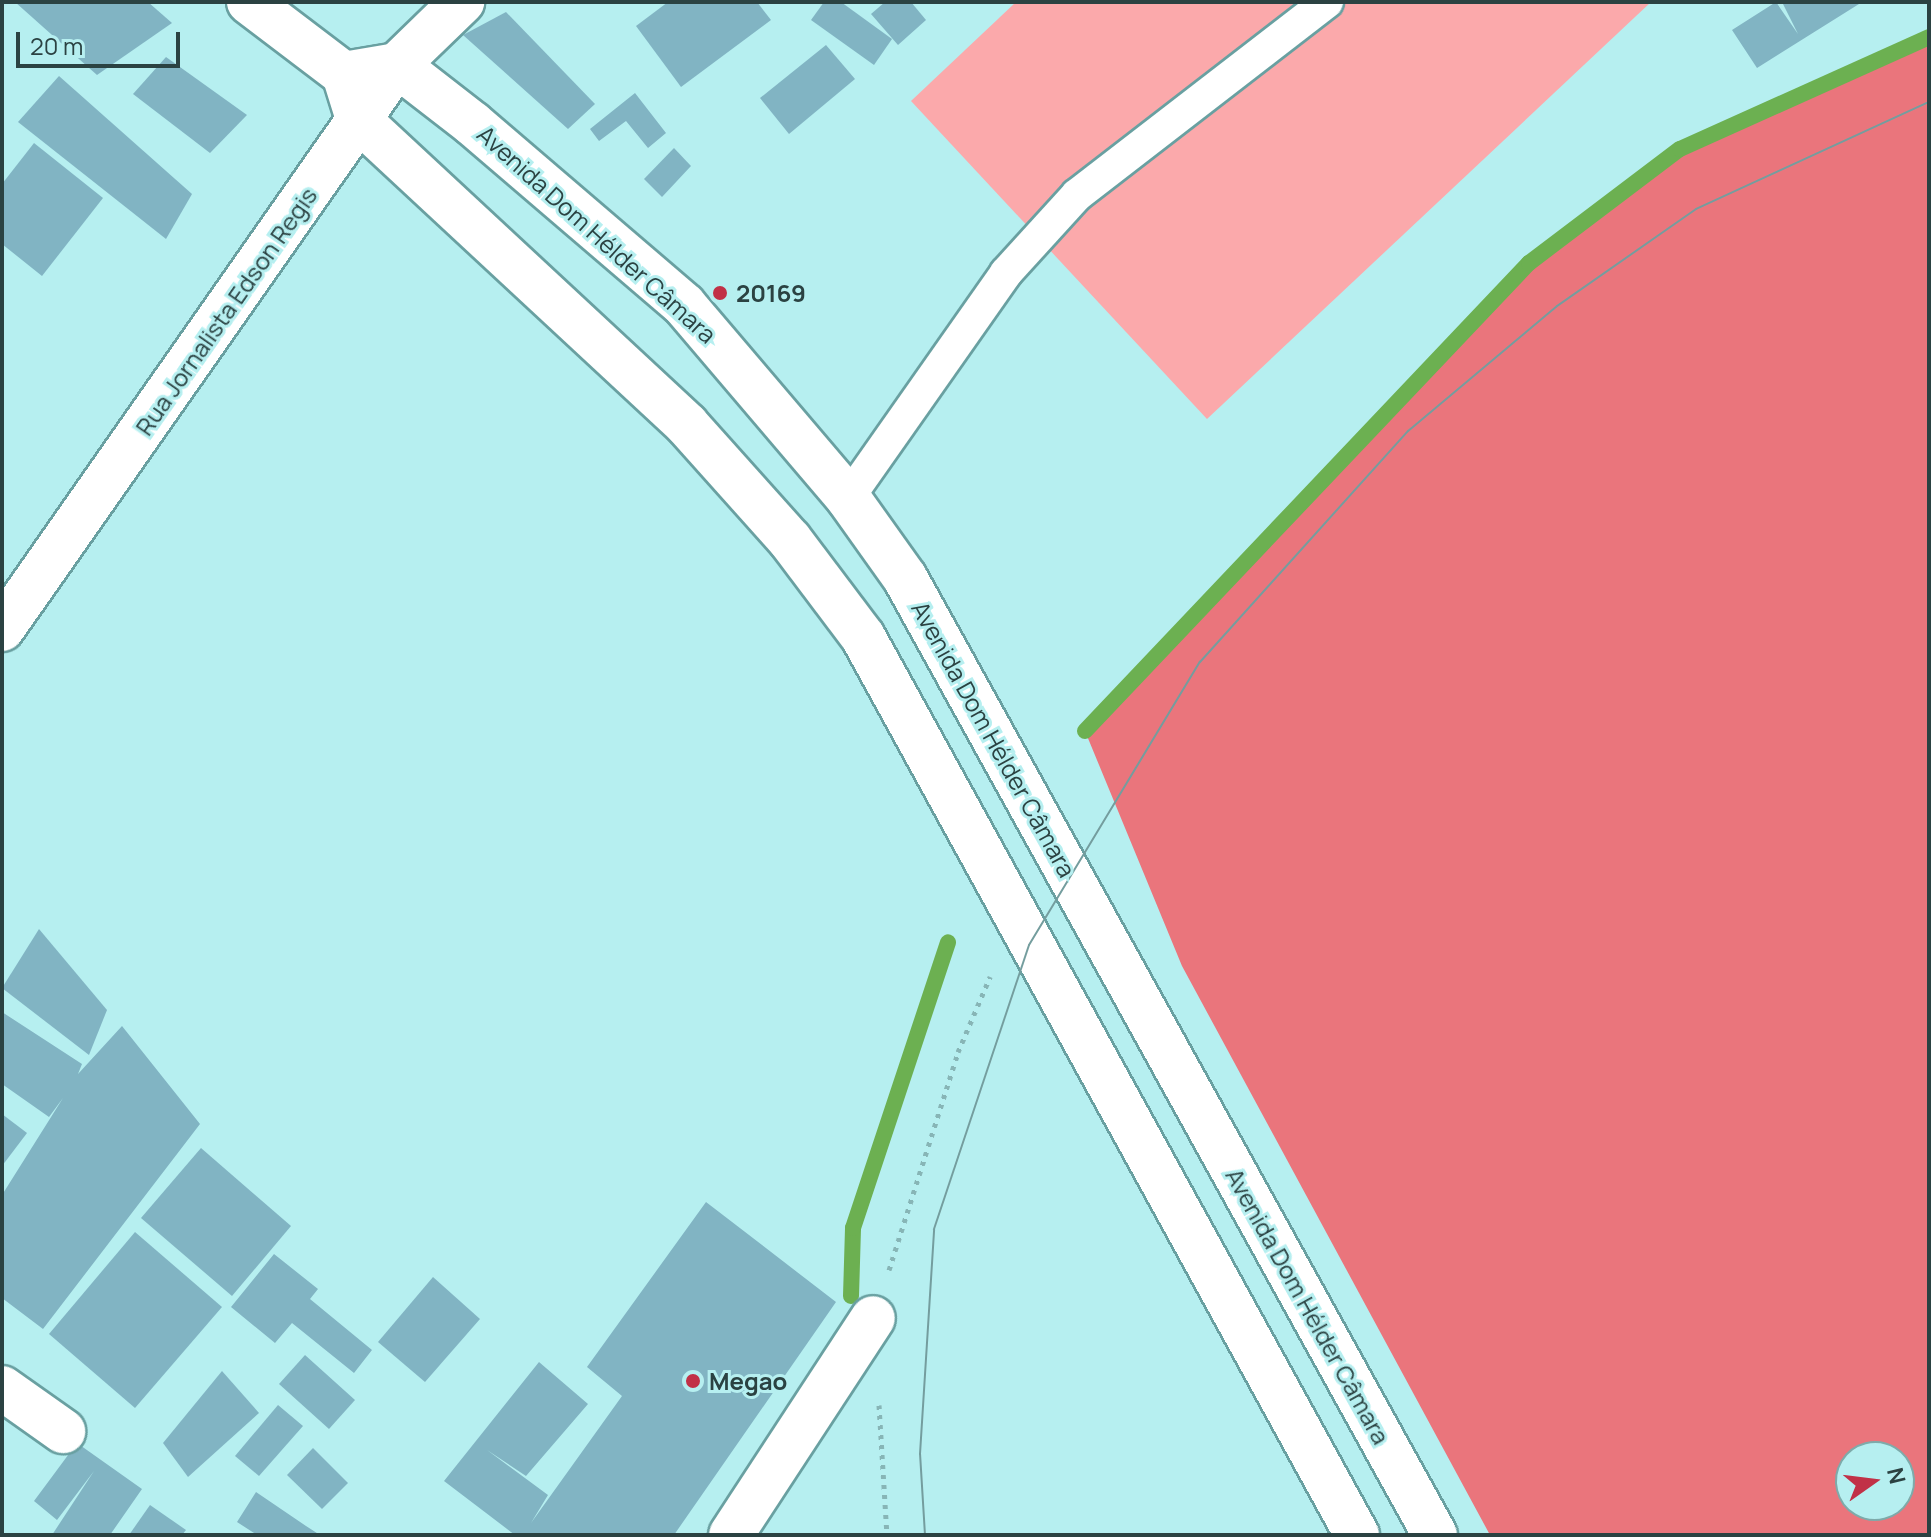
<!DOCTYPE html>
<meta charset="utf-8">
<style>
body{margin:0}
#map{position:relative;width:1931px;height:1537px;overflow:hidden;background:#b6eff0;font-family:Manrope,sans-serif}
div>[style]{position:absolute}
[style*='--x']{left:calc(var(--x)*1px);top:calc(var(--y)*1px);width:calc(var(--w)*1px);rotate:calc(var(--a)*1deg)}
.green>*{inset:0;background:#fba9ab}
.forest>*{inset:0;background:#ea757c}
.stream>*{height:16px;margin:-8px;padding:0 8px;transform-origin:8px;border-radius:8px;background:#6cb051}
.building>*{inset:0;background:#81b4c3}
.path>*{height:5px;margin-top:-2.5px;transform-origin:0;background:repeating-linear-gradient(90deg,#87b5b6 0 4px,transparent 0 10px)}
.roads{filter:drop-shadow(2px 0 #69a0a1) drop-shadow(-2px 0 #69a0a1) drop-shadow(0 2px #69a0a1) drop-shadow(0 -2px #69a0a1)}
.lane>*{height:32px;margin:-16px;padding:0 16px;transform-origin:16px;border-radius:16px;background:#fff}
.street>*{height:44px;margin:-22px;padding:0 22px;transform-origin:22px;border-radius:22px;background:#fff}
.secondary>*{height:44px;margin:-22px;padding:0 22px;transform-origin:22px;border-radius:22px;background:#fff}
.tram>*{height:2px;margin:-1px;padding:0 1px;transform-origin:1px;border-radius:1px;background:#749d9e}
.dots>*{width:22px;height:22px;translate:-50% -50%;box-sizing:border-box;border:4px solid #b6eff0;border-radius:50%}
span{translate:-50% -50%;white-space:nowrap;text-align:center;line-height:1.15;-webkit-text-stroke:6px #b6eff0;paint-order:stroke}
.street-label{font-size:24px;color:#2b4242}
.poi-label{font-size:24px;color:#2b4242;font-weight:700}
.left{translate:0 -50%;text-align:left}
.frame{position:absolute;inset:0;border:4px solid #2b4242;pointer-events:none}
.north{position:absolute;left:1835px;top:1441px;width:80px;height:80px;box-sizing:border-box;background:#b6eff0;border:2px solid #7eaaaa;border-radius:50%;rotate:76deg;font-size:22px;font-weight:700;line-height:32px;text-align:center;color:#2b4242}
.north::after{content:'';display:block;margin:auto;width:28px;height:36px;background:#c13147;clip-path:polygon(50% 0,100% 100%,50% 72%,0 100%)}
.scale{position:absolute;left:16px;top:32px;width:164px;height:36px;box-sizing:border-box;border:4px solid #2b4242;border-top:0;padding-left:10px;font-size:24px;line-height:28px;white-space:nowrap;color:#2b4242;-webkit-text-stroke:6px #b6eff0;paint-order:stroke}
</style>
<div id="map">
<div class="green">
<div style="clip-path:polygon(1016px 2px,1651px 2px,1207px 419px,911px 101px)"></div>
</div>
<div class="forest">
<div style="clip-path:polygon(evenodd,1929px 37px,1929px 1535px,1490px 1535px,1182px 966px,1085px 731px,1529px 263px,1680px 149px,1929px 37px,1851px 1457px,1899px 1457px,1899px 1505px,1851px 1505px,1851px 1457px)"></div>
</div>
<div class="stream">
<div style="--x:1085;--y:731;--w:645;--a:-46.51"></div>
<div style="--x:1529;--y:263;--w:189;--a:-37.1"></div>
<div style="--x:1680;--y:149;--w:273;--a:-24.2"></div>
<div style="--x:851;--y:1296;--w:68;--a:-88.3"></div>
<div style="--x:853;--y:1228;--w:301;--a:-71.6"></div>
</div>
<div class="building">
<div style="clip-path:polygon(15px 2px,148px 2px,172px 23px,97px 75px)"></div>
<div style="clip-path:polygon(668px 2px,757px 2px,771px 20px,681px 87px,636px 26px)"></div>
<div style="clip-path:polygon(824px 2px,841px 2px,892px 39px,874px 65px,811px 20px)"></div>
<div style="clip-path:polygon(885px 2px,911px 2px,926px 20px,898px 45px,871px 14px)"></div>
<div style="clip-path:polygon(1776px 2px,1798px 34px,1782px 2px,1859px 4px,1757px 68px,1732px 30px)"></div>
<div style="clip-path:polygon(506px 12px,595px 104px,568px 129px,463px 35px)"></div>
<div style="clip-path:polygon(826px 45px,855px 79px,789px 134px,760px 98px)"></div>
<div style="clip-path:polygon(166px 57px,247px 115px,210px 153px,133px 94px)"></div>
<div style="clip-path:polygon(59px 76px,192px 194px,166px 239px,18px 122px)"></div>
<div style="clip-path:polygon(635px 93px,666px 133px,648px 148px,626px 121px,599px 141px,590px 129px)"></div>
<div style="clip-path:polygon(34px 143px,103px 198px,42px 276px,2px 244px,2px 184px)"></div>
<div style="clip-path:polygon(674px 148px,691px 166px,662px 197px,644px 179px)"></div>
<div style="clip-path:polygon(39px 929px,107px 1010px,89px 1055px,2px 988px)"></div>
<div style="clip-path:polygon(2px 1012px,82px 1064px,78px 1074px,122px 1026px,200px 1124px,43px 1329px,2px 1298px,2px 1195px,63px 1098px,49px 1117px,2px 1084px)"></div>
<div style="clip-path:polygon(2px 1114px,27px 1133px,2px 1166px)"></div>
<div style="clip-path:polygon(201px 1148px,291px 1226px,232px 1296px,141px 1218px)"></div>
<div style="clip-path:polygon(706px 1202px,836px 1302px,674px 1535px,515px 1535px,444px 1481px,539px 1362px,588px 1404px,526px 1476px,487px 1450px,548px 1495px,531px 1523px,622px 1396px,587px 1367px)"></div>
<div style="clip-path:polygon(135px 1232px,222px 1307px,135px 1408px,49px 1334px)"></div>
<div style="clip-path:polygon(274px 1254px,318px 1289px,310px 1299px,372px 1350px,354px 1373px,292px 1323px,275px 1343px,231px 1307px)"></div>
<div style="clip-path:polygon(433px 1277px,480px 1319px,425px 1382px,378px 1342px)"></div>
<div style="clip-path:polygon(305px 1355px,355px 1400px,329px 1429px,279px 1384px)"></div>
<div style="clip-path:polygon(222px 1371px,259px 1413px,188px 1477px,163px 1443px)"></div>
<div style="clip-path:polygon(278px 1405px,303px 1426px,259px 1476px,235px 1456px)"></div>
<div style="clip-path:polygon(77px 1443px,142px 1489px,110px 1535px,52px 1535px,94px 1471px,57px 1520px,34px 1501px)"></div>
<div style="clip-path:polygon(313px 1448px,348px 1483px,322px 1509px,287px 1475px)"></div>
<div style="clip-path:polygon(256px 1492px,306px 1526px,320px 1535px,257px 1535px,237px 1522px)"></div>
<div style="clip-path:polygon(150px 1505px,186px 1530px,182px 1535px,129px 1535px)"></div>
</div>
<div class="path">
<div style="--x:889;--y:1270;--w:229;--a:-72.4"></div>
<div style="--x:958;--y:1052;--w:82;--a:-66.9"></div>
<div style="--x:879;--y:1405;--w:130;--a:86.5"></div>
</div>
<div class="roads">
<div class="lane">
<div style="--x:848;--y:498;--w:275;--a:-54.9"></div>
<div style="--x:1006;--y:273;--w:105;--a:-47.7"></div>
<div style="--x:1077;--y:195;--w:316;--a:-37.7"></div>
</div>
<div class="street">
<div style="--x:2;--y:629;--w:689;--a:-54.99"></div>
<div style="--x:397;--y:65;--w:91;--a:-44.1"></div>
<div style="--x:2;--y:1388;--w:75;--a:35.2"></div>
<div style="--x:731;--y:1535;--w:259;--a:-56.8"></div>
</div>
<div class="secondary">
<div style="--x:249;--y:2;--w:119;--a:37.2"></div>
<div style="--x:344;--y:74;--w:47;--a:72.7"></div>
<div style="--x:358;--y:119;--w:449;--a:42.9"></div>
<div style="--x:687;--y:425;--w:154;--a:48.2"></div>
<div style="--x:790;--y:540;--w:121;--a:53"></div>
<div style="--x:863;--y:637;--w:1025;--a:61.18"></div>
<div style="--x:344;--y:74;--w:54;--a:-9.6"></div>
<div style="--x:397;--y:65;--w:96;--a:37.8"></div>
<div style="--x:473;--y:124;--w:278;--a:40.6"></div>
<div style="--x:684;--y:305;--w:253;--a:49.6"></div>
<div style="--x:848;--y:498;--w:98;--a:54.5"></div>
<div style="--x:905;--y:578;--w:1094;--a:61.02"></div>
</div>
</div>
<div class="tram">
<div style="--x:925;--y:1535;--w:81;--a:-93.5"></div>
<div style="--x:920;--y:1454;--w:225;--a:-86.4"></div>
<div style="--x:934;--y:1229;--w:299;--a:-71.5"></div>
<div style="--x:1029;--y:945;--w:331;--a:-58.9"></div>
<div style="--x:1200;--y:662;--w:311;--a:-48"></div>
<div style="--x:1408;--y:431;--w:194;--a:-40"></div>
<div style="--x:1557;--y:306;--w:169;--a:-34.9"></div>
<div style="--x:1696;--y:209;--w:256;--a:-24.7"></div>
</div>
<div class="dots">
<div style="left:720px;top:293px;background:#c13147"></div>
<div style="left:693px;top:1381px;background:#c13147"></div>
</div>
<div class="street-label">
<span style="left:597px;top:234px;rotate:42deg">Avenida Dom Hélder Câmara</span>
<span style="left:226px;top:311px;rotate:-55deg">Rua Jornalista Edson Regis</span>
<span style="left:994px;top:739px;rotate:61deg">Avenida Dom Hélder Câmara</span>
<span style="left:1308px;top:1306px;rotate:61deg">Avenida Dom Hélder Câmara</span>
</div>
<div class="poi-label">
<span class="left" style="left:736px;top:293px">20169</span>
<span class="left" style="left:709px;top:1381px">Megao</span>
</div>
<div class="frame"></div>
<div class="north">N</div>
<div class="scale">20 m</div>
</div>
